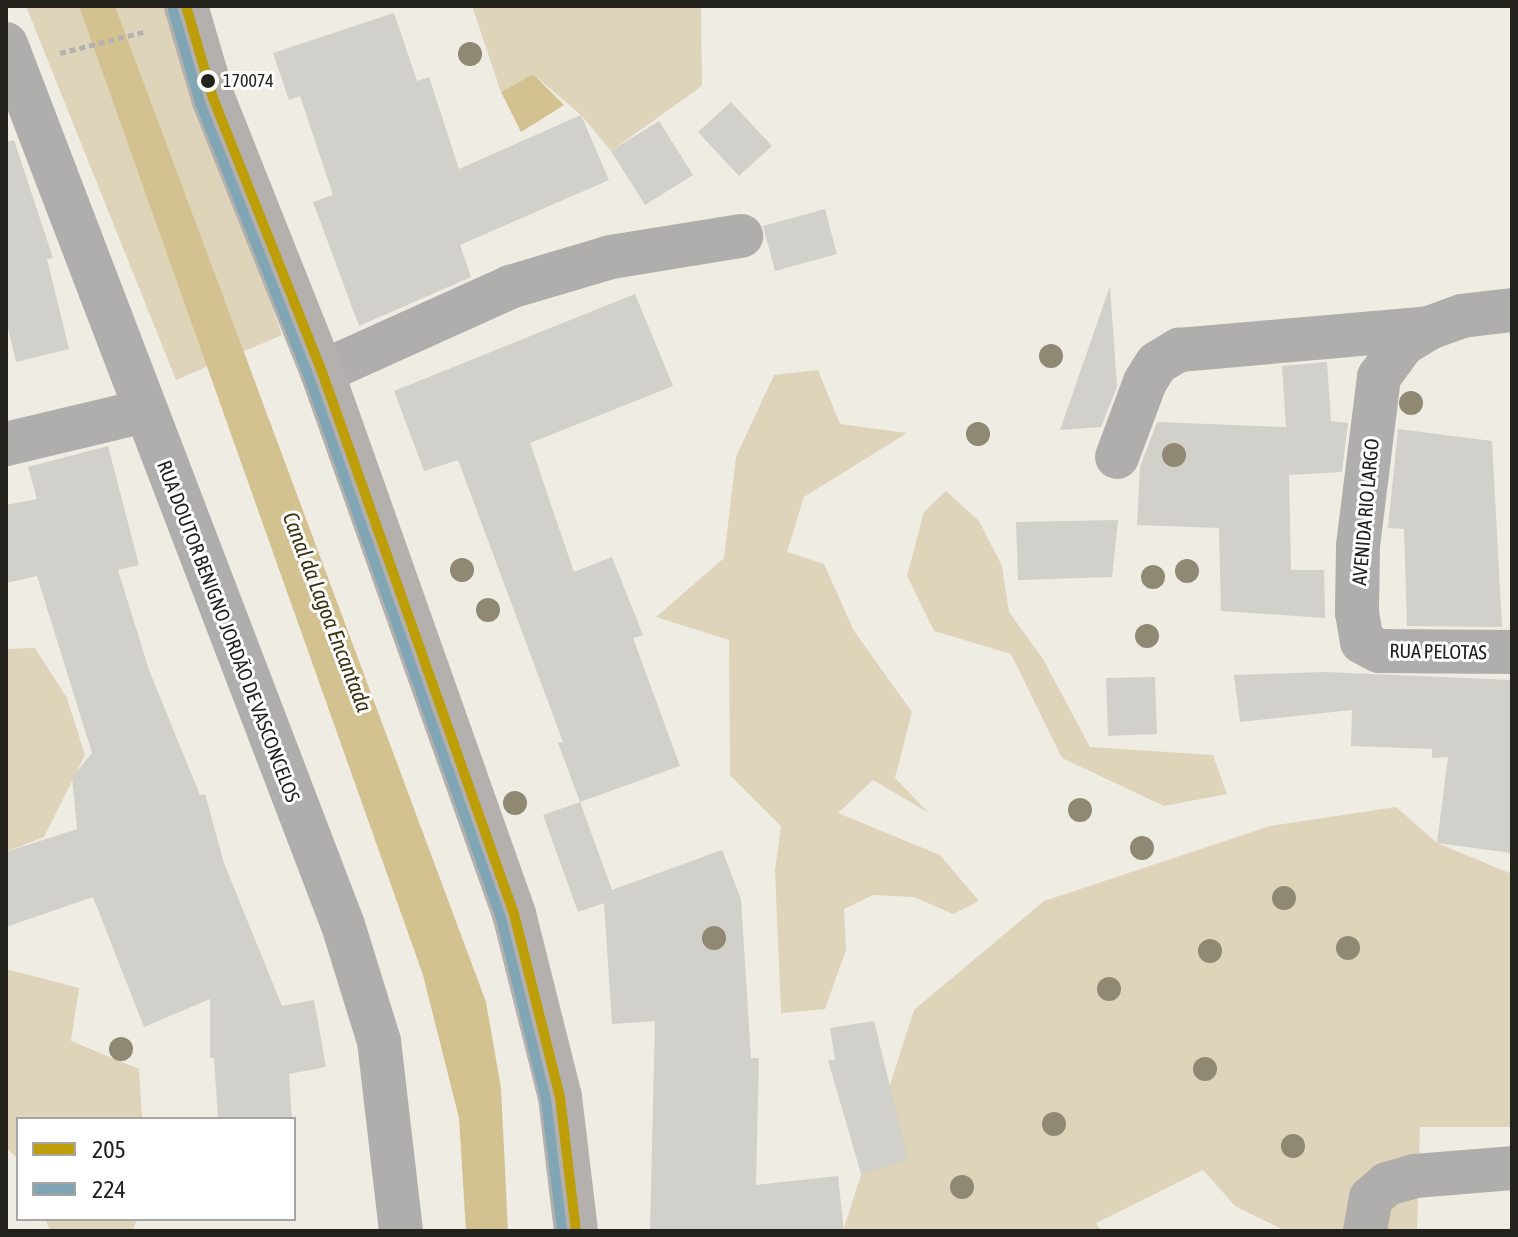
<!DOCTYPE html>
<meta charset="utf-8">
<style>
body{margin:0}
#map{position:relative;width:1518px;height:1237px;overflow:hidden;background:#efece4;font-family:"Asap Condensed",sans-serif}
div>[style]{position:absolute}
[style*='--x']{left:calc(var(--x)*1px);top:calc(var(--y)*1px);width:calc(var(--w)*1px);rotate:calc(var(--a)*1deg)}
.green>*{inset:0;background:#ded4b9}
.water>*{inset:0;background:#d3c290}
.building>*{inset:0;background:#d2d0ca}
.path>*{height:5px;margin-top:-2.5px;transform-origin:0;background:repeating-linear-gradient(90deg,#b4b1ae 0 6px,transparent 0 10px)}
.minor>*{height:44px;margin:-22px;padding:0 22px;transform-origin:22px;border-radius:22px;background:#afaead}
.major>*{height:44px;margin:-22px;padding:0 22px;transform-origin:22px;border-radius:22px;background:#b3b0ad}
.bus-1>*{height:10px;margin:-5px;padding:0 5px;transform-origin:5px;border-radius:5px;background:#bd9e08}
.bus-2>*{height:10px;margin:-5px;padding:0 5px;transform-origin:5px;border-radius:5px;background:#80a5b5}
.trees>*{width:24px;height:24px;margin:-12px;border-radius:50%;background:#8f8873}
.dots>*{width:22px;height:22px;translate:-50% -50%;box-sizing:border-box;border:4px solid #fff;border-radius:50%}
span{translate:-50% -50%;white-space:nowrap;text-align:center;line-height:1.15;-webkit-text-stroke:6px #fff;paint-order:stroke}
.bus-label{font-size:18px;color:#23211c}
.left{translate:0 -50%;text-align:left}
.street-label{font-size:20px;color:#23211c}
.water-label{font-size:22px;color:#3c3214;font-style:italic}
.frame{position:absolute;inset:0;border:8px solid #23211c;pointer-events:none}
.legend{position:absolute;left:16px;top:1117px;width:280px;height:104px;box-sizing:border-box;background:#fff;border:2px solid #a7a6a4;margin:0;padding:10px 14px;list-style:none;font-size:24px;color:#23211c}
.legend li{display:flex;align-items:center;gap:16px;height:40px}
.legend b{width:40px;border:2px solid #a7a6a4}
</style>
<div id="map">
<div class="green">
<div style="clip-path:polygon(26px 6px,167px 6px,282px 335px,176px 380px)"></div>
<div style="clip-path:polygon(472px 6px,701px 6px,702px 86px,611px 151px,581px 115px,533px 74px,501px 92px)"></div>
<div style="clip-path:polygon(818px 370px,840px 424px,907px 433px,804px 497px,787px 552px,824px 564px,854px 631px,912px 712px,895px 778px,929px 813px,873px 780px,838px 813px,940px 855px,979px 901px,953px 914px,914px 897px,873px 895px,844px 909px,846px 950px,825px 1009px,781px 1013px,775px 871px,781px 826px,730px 775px,729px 640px,656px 617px,724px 558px,736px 457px,774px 375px)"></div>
<div style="clip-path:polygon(946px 491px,979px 521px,1002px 566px,1009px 612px,1043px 659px,1090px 747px,1213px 755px,1227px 794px,1164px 806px,1062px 758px,1011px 654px,934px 631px,907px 576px,924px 512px)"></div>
<div style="clip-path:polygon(35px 648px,67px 698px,85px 755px,44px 837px,6px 852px,6px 649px)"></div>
<div style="clip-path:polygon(1396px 807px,1437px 843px,1512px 874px,1512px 1127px,1420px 1127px,1417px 1231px,1286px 1231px,1235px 1206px,1203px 1170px,1096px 1223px,1101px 1231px,843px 1231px,914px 1010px,1044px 901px,1270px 826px)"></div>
<div style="clip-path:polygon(6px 969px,79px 988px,71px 1041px,139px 1069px,142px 1119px,18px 1119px,18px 1159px,6px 1148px)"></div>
<div style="clip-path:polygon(45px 1219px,137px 1219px,132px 1231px,50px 1231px)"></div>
</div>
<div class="water">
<div style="clip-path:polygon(79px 6px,115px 6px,486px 1002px,501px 1088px,508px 1231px,466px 1231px,459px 1118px,423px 975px)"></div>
<div style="clip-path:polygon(533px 74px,564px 105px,521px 132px,501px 92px)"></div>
</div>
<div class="building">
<div style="clip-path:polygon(394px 13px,417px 81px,429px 77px,459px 169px,581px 115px,609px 180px,460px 245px,471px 277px,359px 326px,313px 202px,333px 195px,300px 96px,289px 100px,273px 53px)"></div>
<div style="clip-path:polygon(731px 102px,772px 146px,739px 176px,698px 132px)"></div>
<div style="clip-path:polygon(659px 121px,693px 175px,645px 205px,611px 151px)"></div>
<div style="clip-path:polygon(14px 140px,53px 258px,47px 259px,69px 349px,16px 362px,6px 320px,6px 142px)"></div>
<div style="clip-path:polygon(825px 209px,837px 254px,775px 271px,763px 226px)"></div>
<div style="clip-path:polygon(1110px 286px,1117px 387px,1101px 427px,1060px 430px)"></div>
<div style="clip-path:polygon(635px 294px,673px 386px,530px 443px,574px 572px,612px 557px,643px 635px,633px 638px,680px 766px,580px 802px,558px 743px,563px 742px,458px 460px,424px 471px,394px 391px)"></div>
<div style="clip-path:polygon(1327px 362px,1331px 421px,1348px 423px,1342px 472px,1289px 475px,1291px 570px,1324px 570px,1325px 618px,1221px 611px,1219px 528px,1137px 525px,1140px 467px,1157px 422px,1286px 427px,1282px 366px)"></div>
<div style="clip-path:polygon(1398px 429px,1492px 441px,1502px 627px,1407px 626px,1404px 529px,1388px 528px)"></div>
<div style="clip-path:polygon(108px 446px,139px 565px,118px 570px,149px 670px,200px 795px,205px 794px,224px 863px,282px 1006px,314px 1000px,326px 1067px,289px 1074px,292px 1119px,218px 1119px,214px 1058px,210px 1058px,210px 999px,144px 1027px,93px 897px,6px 927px,6px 852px,77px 829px,72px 777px,92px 753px,37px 576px,6px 583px,6px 505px,37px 499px,28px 467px)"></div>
<div style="clip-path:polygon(1118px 520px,1112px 577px,1018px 580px,1016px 522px)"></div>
<div style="clip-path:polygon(1326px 672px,1512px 680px,1512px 853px,1437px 843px,1448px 757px,1432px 758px,1432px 749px,1351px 746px,1352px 710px,1240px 722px,1234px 675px)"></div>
<div style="clip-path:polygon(1155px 677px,1157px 734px,1108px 736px,1106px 678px)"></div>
<div style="clip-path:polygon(580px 802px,612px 890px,722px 850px,741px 899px,751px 1058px,759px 1058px,756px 1185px,838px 1176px,844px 1231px,650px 1231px,655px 1021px,612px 1024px,604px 903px,578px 912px,543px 815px)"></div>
<div style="clip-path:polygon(874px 1021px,908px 1160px,861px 1174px,828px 1060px,835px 1060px,830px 1028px)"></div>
</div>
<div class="path">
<div style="--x:60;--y:53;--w:86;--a:-14.2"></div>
</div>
<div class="minor">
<div style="--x:6;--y:44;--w:943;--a:69.07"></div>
<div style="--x:343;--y:925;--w:121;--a:72.8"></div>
<div style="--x:379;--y:1041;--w:191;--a:83.4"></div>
<div style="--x:1512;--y:310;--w:50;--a:173.2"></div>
<div style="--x:1462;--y:316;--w:35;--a:160"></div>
<div style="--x:1429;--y:328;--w:31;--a:148"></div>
<div style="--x:1403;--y:344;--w:41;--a:126"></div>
<div style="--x:1379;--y:377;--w:170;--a:97.1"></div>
<div style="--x:1358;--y:546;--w:67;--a:90.9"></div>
<div style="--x:1357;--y:613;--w:29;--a:80"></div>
<div style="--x:1362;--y:642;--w:19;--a:28"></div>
<div style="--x:1379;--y:651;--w:133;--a:0.4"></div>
<div style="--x:322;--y:372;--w:206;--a:-24.3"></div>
<div style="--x:510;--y:287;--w:105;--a:-16.5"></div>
<div style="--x:611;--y:257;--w:132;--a:-9.2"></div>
<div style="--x:6;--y:444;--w:142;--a:-13.4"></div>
<div style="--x:1117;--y:457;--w:80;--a:-69.5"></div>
<div style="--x:1145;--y:382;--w:22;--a:-58"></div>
<div style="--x:1157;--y:363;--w:26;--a:-31"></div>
<div style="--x:1179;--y:350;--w:251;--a:-5"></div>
<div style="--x:1365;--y:1231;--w:34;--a:-80"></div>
<div style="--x:1371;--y:1198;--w:21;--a:-41"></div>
<div style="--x:1387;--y:1184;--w:29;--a:-16"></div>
<div style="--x:1415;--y:1176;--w:97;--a:-4.7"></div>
</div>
<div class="major">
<div style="--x:186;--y:6;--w:96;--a:73.6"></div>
<div style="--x:213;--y:98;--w:295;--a:68.3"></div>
<div style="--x:322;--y:372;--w:575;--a:70.49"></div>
<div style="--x:514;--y:914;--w:189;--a:75.9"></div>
<div style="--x:560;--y:1097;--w:135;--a:83.2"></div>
</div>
<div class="bus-1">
<div style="--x:186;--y:6;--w:96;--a:73.6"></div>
<div style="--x:213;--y:98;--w:295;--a:68.3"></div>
<div style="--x:322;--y:372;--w:575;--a:70.49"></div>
<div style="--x:514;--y:914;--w:189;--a:75.9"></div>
<div style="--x:560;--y:1097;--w:135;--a:83.2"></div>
</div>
<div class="bus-2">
<div style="--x:173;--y:10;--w:97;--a:73.8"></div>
<div style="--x:200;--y:103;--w:295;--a:68.3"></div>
<div style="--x:309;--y:377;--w:574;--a:70.46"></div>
<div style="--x:501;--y:918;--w:187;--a:76.1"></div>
<div style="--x:546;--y:1100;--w:132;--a:83"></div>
</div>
<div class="trees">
<div style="left:470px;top:54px"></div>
<div style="left:1051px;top:356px"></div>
<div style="left:1411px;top:403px"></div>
<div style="left:978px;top:434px"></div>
<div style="left:1174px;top:455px"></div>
<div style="left:462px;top:570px"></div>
<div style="left:1187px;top:571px"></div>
<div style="left:1153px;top:577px"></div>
<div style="left:488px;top:610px"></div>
<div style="left:1147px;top:636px"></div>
<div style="left:515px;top:803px"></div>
<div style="left:1080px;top:810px"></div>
<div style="left:1142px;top:848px"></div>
<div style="left:1284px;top:898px"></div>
<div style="left:714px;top:938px"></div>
<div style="left:1348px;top:948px"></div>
<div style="left:1210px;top:951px"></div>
<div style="left:1109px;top:989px"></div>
<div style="left:121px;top:1049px"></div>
<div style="left:1205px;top:1069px"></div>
<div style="left:1054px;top:1124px"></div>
<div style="left:1293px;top:1146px"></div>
<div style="left:962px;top:1187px"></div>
</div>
<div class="dots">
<div style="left:208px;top:81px;background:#23211c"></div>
</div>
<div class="bus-label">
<span class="left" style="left:223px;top:81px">170074</span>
</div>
<div class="street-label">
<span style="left:1365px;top:512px;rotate:-85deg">AVENIDA RIO LARGO</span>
<span style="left:229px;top:631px;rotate:69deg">RUA DOUTOR BENIGNO JORDÃO DE VASCONCELOS</span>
<span style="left:1438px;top:651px;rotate:1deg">RUA PELOTAS</span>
</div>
<div class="water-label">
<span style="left:327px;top:612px;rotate:69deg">Canal da Lagoa Encantada</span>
</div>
<div class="frame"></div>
<ul class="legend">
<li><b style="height:10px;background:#bd9e08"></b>205</li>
<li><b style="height:10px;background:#80a5b5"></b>224</li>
</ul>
</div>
